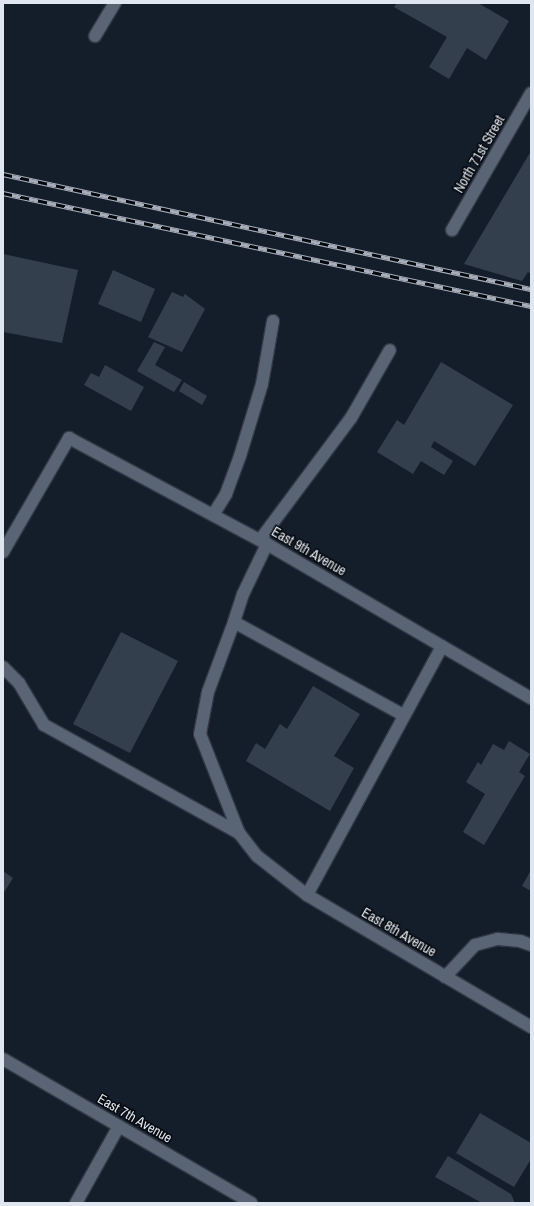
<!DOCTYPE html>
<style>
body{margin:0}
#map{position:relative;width:534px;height:1206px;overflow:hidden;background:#141e2b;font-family:"Archivo Narrow",sans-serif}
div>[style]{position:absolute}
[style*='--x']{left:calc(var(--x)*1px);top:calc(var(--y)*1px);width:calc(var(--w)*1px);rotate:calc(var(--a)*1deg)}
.building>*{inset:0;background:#343f4e}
.roads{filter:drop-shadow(1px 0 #333844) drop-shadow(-1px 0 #333844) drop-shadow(0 1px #333844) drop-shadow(0 -1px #333844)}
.lane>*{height:12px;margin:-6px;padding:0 6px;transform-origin:6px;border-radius:6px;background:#596575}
.street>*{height:12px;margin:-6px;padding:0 6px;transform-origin:6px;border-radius:6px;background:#596575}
.rail>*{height:4.5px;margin-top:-2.25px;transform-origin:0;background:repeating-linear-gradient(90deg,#05080d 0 9px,#a8afba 0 18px);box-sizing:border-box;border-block:1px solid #a8afba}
span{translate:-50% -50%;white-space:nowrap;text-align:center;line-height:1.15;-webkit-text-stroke:3px #05080d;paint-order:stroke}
.street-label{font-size:14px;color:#e0e6f0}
.frame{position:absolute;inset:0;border:4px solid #e0e6f0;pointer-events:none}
</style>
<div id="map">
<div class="building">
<div style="clip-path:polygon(397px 3px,478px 3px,509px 21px,486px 60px,467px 48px,449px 79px,429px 67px,447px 37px,394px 7px)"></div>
<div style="clip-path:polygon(531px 151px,531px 274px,528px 272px,522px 281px,464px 264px)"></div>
<div style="clip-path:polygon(3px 254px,78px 270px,62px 343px,3px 332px)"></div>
<div style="clip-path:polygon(113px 270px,155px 289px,141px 322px,98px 304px)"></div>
<div style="clip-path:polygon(172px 292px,183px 297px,185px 294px,205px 309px,182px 352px,148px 337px)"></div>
<div style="clip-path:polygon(154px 342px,165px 347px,155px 365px,182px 380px,174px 392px,137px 371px)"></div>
<div style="clip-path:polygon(441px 362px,513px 405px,475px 466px,434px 441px,431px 447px,453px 461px,444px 475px,421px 461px,413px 474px,377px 452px,397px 420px,404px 425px)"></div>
<div style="clip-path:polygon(105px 365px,144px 387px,131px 411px,84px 385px,91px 373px,99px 377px)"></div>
<div style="clip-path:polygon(184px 382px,207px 396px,202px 405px,179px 391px)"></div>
<div style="clip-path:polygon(121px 632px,178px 661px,130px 753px,73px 724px)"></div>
<div style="clip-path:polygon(313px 686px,360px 714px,334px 756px,354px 768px,330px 811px,246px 761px,256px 743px,265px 749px,280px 724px,287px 729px)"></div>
<div style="clip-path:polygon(509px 741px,530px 754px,519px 772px,525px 776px,484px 845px,463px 832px,485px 794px,466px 782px,478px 762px,481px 765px,493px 744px,504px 750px)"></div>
<div style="clip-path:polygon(531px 870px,531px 891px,522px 886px)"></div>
<div style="clip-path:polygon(3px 871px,13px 878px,3px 894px)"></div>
<div style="clip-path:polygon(480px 1113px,531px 1143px,531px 1159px,514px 1187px,456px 1153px)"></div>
<div style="clip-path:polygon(448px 1156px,511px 1194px,515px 1203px,482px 1203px,435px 1177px)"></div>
</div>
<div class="roads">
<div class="lane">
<div style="--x:213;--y:515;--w:25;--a:-58"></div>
<div style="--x:226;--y:494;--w:40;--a:-69.8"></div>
<div style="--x:240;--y:456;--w:75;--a:-73"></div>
<div style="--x:262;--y:384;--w:64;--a:-80.1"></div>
<div style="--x:260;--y:540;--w:152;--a:-53.3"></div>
<div style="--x:351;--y:418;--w:78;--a:-60.2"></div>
<div style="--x:267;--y:544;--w:55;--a:115.6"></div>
<div style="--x:243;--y:594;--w:29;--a:108"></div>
<div style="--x:234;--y:622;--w:193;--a:28.8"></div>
<div style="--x:234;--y:622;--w:75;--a:110.4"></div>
<div style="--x:208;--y:692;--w:43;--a:100.8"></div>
<div style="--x:200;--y:734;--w:106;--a:68.5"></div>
<div style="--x:239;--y:833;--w:29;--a:52"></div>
<div style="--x:3;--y:667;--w:23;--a:45"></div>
<div style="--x:19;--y:683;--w:49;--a:59.2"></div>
<div style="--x:44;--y:725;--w:223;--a:29"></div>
<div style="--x:307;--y:895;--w:283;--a:-61.5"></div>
<div style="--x:445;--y:977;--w:44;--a:-46.8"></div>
<div style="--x:475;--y:945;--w:24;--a:-15"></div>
<div style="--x:498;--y:939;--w:22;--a:5"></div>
<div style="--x:520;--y:941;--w:12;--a:20"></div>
<div style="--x:76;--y:1203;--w:88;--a:-60.8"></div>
</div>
<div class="street">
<div style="--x:95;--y:36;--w:39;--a:-59"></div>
<div style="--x:452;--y:230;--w:158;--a:-60"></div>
<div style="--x:3;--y:552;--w:132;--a:-59.9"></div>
<div style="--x:69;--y:438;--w:225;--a:28.2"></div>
<div style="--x:267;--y:544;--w:306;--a:30.3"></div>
<div style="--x:257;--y:856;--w:63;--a:38"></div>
<div style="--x:307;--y:895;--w:260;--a:30.5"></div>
<div style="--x:3;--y:1059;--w:287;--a:30.1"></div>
</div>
</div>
<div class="rail">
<div style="--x:3;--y:174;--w:540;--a:12.29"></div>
<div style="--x:3;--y:193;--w:540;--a:12.08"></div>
</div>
<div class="street-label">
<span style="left:479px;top:154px;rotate:-60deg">North 71st Street</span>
<span style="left:309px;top:551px;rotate:30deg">East 9th Avenue</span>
<span style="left:399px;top:932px;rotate:30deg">East 8th Avenue</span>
<span style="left:135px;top:1118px;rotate:30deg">East 7th Avenue</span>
</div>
<div class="frame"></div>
</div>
